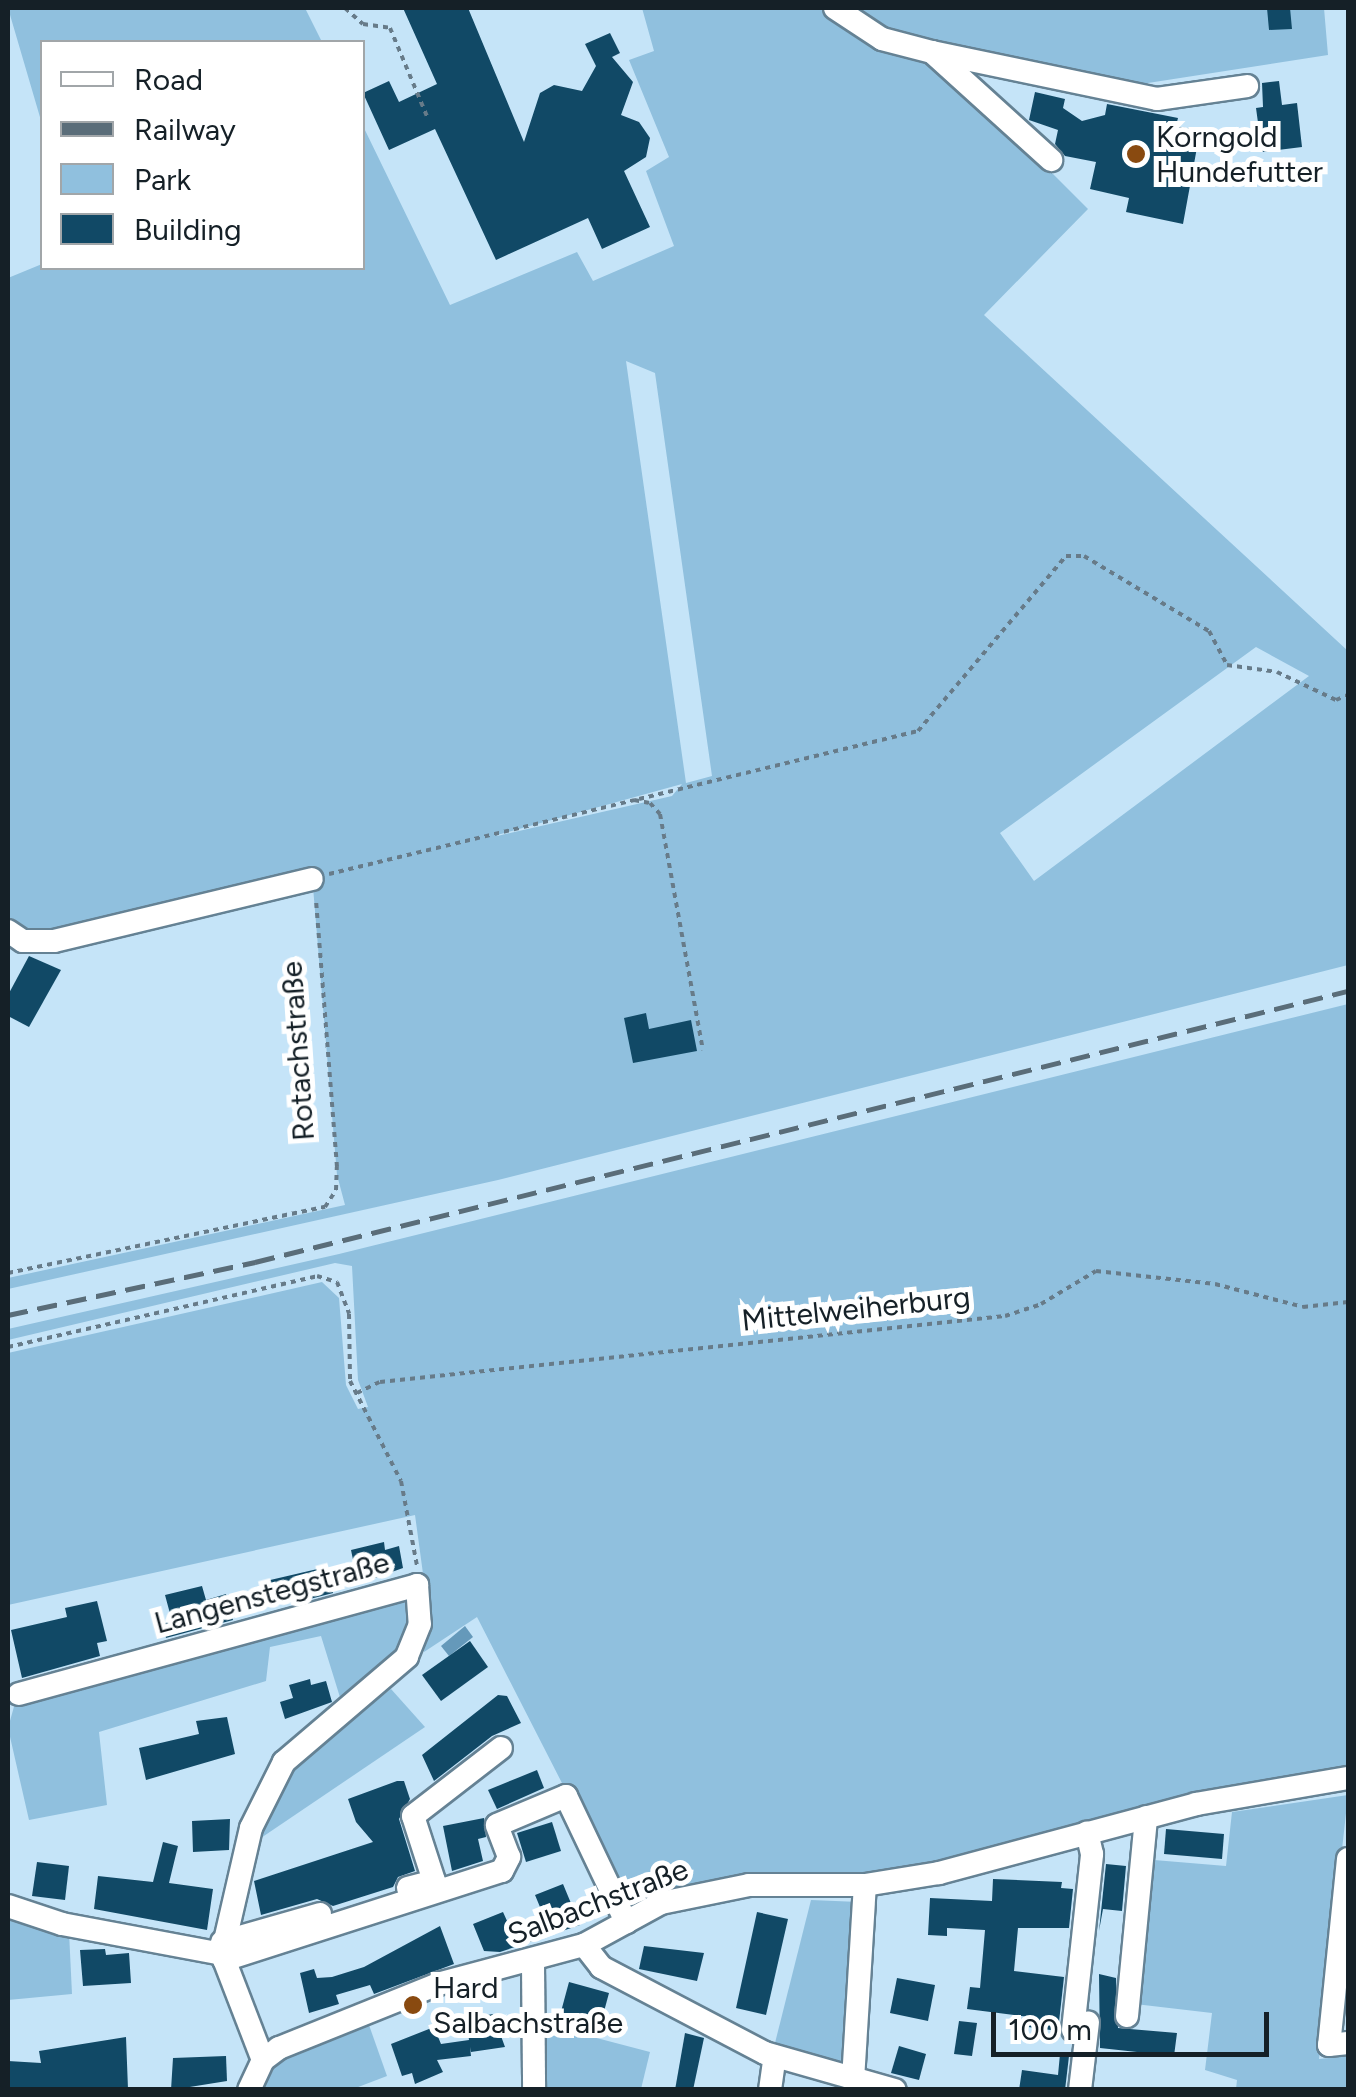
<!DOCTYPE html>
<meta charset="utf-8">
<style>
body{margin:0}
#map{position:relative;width:1356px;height:2097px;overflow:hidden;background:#c5e4f8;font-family:Figtree,sans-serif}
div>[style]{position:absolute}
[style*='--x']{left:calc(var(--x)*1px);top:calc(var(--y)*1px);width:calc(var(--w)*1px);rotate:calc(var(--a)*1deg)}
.green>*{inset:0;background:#90c0de}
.water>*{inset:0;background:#6599ba}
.building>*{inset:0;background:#114966}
.path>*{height:4px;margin-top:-2px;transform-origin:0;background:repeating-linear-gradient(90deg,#677b89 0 5px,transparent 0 10px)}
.roads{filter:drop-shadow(2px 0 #658294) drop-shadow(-2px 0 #658294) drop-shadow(0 2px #658294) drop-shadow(0 -2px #658294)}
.minor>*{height:22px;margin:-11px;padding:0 11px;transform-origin:11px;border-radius:11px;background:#fff}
.rail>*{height:5px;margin-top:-2.5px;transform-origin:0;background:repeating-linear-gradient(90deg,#5a6d79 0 20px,transparent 0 30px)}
.dots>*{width:28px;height:28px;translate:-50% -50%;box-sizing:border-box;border:5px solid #fff;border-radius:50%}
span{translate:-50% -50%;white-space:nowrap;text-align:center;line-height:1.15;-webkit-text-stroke:10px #fff;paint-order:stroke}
.poi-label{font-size:30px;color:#152027}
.left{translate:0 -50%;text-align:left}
.street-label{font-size:30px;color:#152027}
.frame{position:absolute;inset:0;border:10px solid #152027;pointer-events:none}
.legend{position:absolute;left:40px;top:40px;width:325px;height:230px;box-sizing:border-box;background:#fff;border:2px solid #a1a6a9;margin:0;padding:12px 18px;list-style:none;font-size:30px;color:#152027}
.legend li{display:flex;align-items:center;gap:20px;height:50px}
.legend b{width:50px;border:2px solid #a1a6a9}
.scale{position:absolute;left:991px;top:2012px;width:278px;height:45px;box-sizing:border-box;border:5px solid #152027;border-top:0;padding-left:12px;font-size:30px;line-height:35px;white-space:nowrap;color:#152027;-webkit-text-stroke:8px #fff;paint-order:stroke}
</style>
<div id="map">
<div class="green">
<div style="clip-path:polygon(8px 8px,305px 8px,322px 42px,42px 42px,42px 124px)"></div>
<div style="clip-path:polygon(evenodd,642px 8px,1324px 8px,1328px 55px,1135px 85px,953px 47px,990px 111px,1088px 209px,984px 315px,1348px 651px,1348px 965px,498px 1180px,8px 1289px,8px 1278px,345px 1205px,337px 1175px,313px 887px,8px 944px,8px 278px,42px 264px,362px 268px,363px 126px,450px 305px,577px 252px,593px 281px,674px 246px,646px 171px,669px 157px,629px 60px,654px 51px,642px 8px,626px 361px,655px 373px,712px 776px,686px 783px,626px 361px,642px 8px,1256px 647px,1309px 676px,1034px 881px,1000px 833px,1256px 647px,642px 8px,682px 784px,672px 796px,497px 836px,497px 835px,682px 784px)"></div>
<div style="clip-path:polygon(1348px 1004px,1348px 1772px,876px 1876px,628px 1912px,477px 1617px,424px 1652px,427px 1603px,415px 1515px,8px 1605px,8px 1353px,322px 1282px,339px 1298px,346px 1385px,358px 1409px,368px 1407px,358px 1380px,352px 1266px,335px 1263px,8px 1340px,8px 1329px,339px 1254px)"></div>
<div style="clip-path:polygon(408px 1596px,413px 1605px,402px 1651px,343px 1707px,321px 1636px,270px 1647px,266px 1681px,99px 1732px,107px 1805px,29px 1820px,8px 1728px,15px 1703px)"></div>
<div style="clip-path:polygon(391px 1689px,425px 1727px,255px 1842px,279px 1776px)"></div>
<div style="clip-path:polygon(1348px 1795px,1319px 2059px,1348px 2056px,1348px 2089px,1236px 2089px,1237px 2080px,1205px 2070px,1212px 2013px,1135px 2004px,1154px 1860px,1226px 1866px,1232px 1812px)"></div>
<div style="clip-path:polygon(811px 1900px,859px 1902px,849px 2069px,774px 2047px)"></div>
<div style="clip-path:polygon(8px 1913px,69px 1932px,72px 1994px,8px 2000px)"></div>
<div style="clip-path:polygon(369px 2025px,387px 2076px,353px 2089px,263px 2090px,277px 2062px)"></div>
<div style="clip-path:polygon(547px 2025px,650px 2052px,641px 2089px,542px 2090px)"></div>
</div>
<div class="water">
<div style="clip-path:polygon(465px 1626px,473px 1637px,449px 1656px,441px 1646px)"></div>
</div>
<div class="building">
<div style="clip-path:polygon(403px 8px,468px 8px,524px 142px,540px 93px,554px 85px,582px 91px,596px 66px,585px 44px,610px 33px,620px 53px,612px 57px,633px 82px,621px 115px,639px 122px,650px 138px,646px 157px,624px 171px,650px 227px,602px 249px,588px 218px,496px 260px,435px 129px,389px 150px,363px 93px,389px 81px,399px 102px,437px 84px)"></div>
<div style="clip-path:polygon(1267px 8px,1290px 8px,1292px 29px,1269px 30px)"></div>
<div style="clip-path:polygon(1279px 81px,1282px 105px,1297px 103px,1302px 147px,1262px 152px,1256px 108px,1263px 107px,1262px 83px)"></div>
<div style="clip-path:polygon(1035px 92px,1065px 99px,1063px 108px,1082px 121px,1105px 115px,1107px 104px,1178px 118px,1176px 126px,1200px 131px,1183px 224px,1126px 212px,1129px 198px,1090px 189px,1096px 162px,1065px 156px,1055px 144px,1058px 130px,1029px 120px)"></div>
<div style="clip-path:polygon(29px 956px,61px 970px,29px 1027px,8px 1016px,8px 995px)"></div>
<div style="clip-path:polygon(646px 1013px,649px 1029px,691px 1020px,697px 1051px,633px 1063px,624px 1018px)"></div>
<div style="clip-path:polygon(384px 1542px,385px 1550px,399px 1546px,403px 1568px,358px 1584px,351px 1550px)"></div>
<div style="clip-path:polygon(326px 1567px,333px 1593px,298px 1602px,295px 1592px,271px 1599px,266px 1581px)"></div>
<div style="clip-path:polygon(202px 1586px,206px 1600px,226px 1594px,233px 1620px,166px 1638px,162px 1624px,172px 1621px,165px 1595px)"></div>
<div style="clip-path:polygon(97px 1601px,107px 1641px,97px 1643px,100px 1656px,22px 1678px,11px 1630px,67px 1617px,65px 1608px)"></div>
<div style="clip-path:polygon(470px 1641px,488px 1667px,441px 1701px,422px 1675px)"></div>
<div style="clip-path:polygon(310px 1679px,311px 1685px,326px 1681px,332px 1702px,285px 1719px,280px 1702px,293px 1698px,289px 1685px)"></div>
<div style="clip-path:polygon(498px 1695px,507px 1696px,521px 1723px,492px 1736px,434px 1781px,422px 1755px)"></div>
<div style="clip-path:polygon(227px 1717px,235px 1754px,146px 1780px,139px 1748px,199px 1734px,196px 1721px)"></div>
<div style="clip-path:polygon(537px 1770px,544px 1788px,497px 1809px,488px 1790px)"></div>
<div style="clip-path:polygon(397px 1781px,404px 1781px,410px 1799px,399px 1819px,415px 1871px,398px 1877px,393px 1887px,333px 1906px,317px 1899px,261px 1915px,254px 1881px,373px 1842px,356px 1822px,348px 1799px)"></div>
<div style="clip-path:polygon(484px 1818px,486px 1837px,478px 1839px,483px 1861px,452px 1871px,443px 1826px)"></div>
<div style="clip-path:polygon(230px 1819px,229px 1850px,193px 1852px,192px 1821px)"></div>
<div style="clip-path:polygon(552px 1822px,561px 1851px,526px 1862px,517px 1833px)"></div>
<div style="clip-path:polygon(1166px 1829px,1224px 1834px,1222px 1859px,1164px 1854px)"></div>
<div style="clip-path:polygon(163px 1842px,178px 1846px,169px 1883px,213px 1889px,207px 1930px,94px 1909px,98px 1876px,153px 1882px)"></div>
<div style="clip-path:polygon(37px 1862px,69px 1866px,65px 1900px,32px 1896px)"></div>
<div style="clip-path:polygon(1106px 1864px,1126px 1866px,1122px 1911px,1103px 1909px,1099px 1931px)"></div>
<div style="clip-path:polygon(993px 1879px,1062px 1882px,1061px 1888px,1073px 1889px,1069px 1928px,1018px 1928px,1014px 1971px,1064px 1977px,1058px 2031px,1028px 2027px,1029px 2017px,967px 2009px,970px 1987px,980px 1988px,985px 1930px,947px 1928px,947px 1936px,928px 1935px,930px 1898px,992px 1901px)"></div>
<div style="clip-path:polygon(563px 1884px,580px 1925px,500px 1952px,484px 1951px,473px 1924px,503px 1912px,512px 1932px,545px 1919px,535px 1895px)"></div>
<div style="clip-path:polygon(757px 1912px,788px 1919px,766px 2015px,736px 2008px)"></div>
<div style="clip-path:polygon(440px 1926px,454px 1964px,374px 1994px,370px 1985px,336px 1995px,339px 2004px,309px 2013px,300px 1973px,314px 1969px,317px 1978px,332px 1977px,364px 1967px)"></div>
<div style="clip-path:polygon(644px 1946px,704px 1953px,697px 1981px,639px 1969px)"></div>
<div style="clip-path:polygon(105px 1949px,106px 1955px,129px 1953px,131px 1983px,83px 1986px,80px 1950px)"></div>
<div style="clip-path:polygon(1099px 1974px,1116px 1978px,1118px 2028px,1177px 2033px,1174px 2056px,1100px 2048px)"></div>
<div style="clip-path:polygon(897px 1978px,935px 1985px,928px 2021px,890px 2013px)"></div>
<div style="clip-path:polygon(569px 1982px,609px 1993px,599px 2030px,559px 2019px)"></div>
<div style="clip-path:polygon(493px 2014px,505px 2047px,471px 2052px,470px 2047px,471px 2056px,437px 2060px,443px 2072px,415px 2084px,412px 2073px,402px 2076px,391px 2044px,434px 2027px,441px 2044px,469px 2040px,466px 2019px)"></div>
<div style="clip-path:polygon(959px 2021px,977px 2023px,972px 2056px,954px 2054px)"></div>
<div style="clip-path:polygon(685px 2033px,704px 2038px,693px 2090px,675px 2090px)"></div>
<div style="clip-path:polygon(126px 2037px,128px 2089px,8px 2090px,8px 2061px,41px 2063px,39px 2051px)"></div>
<div style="clip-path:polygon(899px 2046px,926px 2054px,919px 2080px,891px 2073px)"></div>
<div style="clip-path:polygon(1060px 2054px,1069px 2056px,1065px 2090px,1019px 2090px,1022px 2070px,1058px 2075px)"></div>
<div style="clip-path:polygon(226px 2056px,227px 2081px,171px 2090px,173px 2058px)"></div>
</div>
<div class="path">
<div style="--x:345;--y:8;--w:24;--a:42"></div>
<div style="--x:363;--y:24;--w:27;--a:8"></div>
<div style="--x:390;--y:28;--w:99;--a:67.3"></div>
<div style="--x:639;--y:799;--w:287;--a:-13.7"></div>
<div style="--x:918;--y:731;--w:229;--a:-49.8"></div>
<div style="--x:1066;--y:556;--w:18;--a:0"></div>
<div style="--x:1084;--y:556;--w:146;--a:31"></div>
<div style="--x:1209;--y:631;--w:38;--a:62"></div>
<div style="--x:1227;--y:665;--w:50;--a:8"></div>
<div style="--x:1277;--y:672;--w:65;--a:25.4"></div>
<div style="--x:1336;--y:700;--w:13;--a:-23"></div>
<div style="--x:329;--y:874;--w:314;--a:-13.6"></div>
<div style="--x:634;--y:800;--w:16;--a:11"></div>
<div style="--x:650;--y:803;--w:15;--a:48"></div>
<div style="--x:660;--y:814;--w:240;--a:79.7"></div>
<div style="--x:8;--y:1273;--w:324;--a:-11.8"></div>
<div style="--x:325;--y:1207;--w:20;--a:-57"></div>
<div style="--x:336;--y:1190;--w:23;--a:-88"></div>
<div style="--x:337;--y:1167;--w:268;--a:-94.5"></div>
<div style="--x:8;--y:1347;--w:317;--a:-12.9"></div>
<div style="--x:317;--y:1276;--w:21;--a:17"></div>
<div style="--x:337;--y:1282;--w:34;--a:69"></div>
<div style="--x:349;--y:1314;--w:67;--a:89.1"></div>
<div style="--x:350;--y:1381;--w:112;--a:63"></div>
<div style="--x:401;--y:1481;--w:86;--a:79.3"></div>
<div style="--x:357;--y:1393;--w:25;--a:-26"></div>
<div style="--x:380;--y:1382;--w:628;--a:-6.03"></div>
<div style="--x:1005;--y:1316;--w:38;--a:-18"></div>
<div style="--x:1041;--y:1304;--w:64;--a:-31"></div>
<div style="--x:1096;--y:1271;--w:120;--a:6.2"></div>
<div style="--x:1215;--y:1284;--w:91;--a:14.6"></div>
<div style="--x:1303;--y:1307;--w:45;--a:-6.3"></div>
</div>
<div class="roads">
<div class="minor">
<div style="--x:835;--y:8;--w:56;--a:33.4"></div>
<div style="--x:882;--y:39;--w:52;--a:14.6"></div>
<div style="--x:932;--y:52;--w:161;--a:42.2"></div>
<div style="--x:932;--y:52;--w:230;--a:11.8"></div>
<div style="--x:1157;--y:99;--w:91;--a:-8.2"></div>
<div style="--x:8;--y:931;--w:18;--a:34"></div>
<div style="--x:23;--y:941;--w:31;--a:0"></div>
<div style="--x:54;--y:941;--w:265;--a:-13.5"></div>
<div style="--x:19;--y:1694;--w:413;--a:-15.3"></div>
<div style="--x:417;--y:1585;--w:39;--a:86"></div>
<div style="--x:420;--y:1624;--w:35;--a:112"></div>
<div style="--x:407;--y:1657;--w:162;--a:139.5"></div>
<div style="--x:284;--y:1762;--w:74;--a:116.6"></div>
<div style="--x:251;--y:1828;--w:129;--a:103"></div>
<div style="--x:222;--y:1954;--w:114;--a:68.9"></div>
<div style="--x:1348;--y:1859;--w:187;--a:95.8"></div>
<div style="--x:1329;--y:2045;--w:19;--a:-6"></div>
<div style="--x:408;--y:1888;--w:27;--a:-15"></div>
<div style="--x:434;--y:1881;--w:68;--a:-107.9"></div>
<div style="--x:413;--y:1816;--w:111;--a:-37.7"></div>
<div style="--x:8;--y:1906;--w:57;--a:18.4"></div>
<div style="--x:62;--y:1924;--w:163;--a:10.6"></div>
<div style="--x:222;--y:1942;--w:102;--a:-15.9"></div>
<div style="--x:584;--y:1945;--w:28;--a:52"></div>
<div style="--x:601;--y:1967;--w:185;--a:27.7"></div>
<div style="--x:765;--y:2053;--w:135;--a:15.9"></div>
<div style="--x:224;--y:1960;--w:292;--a:-17.8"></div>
<div style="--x:502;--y:1871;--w:16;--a:-63"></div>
<div style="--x:509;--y:1857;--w:34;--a:-111"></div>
<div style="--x:497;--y:1825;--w:75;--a:-22.8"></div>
<div style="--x:566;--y:1796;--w:140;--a:64.5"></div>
<div style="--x:533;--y:1963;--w:127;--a:89.5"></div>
<div style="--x:1127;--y:2016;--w:200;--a:-84.5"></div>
<div style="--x:1073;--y:2030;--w:177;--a:-83.8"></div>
<div style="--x:1092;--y:1854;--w:22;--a:-103"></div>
<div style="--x:853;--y:2080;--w:195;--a:-86.5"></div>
<div style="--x:249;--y:2090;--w:33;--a:-65"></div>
<div style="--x:263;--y:2060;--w:20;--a:-37"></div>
<div style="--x:279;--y:2048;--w:171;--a:-21.9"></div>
<div style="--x:438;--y:1984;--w:151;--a:-15"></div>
<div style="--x:584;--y:1945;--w:88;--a:-28.6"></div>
<div style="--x:661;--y:1903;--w:90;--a:-11.6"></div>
<div style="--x:749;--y:1885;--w:116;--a:0"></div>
<div style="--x:865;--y:1885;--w:75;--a:-9.2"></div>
<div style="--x:939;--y:1873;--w:266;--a:-15"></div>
<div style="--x:1196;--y:1804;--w:154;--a:-9.7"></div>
<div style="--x:770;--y:2090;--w:34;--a:-82"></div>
<div style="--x:1080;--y:2090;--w:68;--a:-83.3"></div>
</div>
</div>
<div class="rail">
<div style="--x:8;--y:1315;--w:253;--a:-12.1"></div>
<div style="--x:255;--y:1262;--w:1126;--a:-13.93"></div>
</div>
<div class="dots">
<div style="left:1136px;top:154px;background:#894a10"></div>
<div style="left:413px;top:2005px;background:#894a10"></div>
</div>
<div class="poi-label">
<span class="left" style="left:1156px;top:154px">Korngold<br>Hundefutter</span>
<span class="left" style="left:433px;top:2005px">Hard<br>Salbachstraße</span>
</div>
<div class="street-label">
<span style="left:298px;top:1051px;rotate:-94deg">Rotachstraße</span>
<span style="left:856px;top:1309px;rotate:-6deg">Mittelweiherburg</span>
<span style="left:272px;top:1593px;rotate:-15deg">Langenstegstraße</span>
<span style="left:598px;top:1902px;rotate:-21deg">Salbachstraße</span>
</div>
<div class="frame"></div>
<ul class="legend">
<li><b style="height:12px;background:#fff"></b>Road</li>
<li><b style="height:12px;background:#5a6d79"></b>Railway</li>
<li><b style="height:28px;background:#90c0de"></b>Park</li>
<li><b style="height:28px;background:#114966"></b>Building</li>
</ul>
<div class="scale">100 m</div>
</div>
